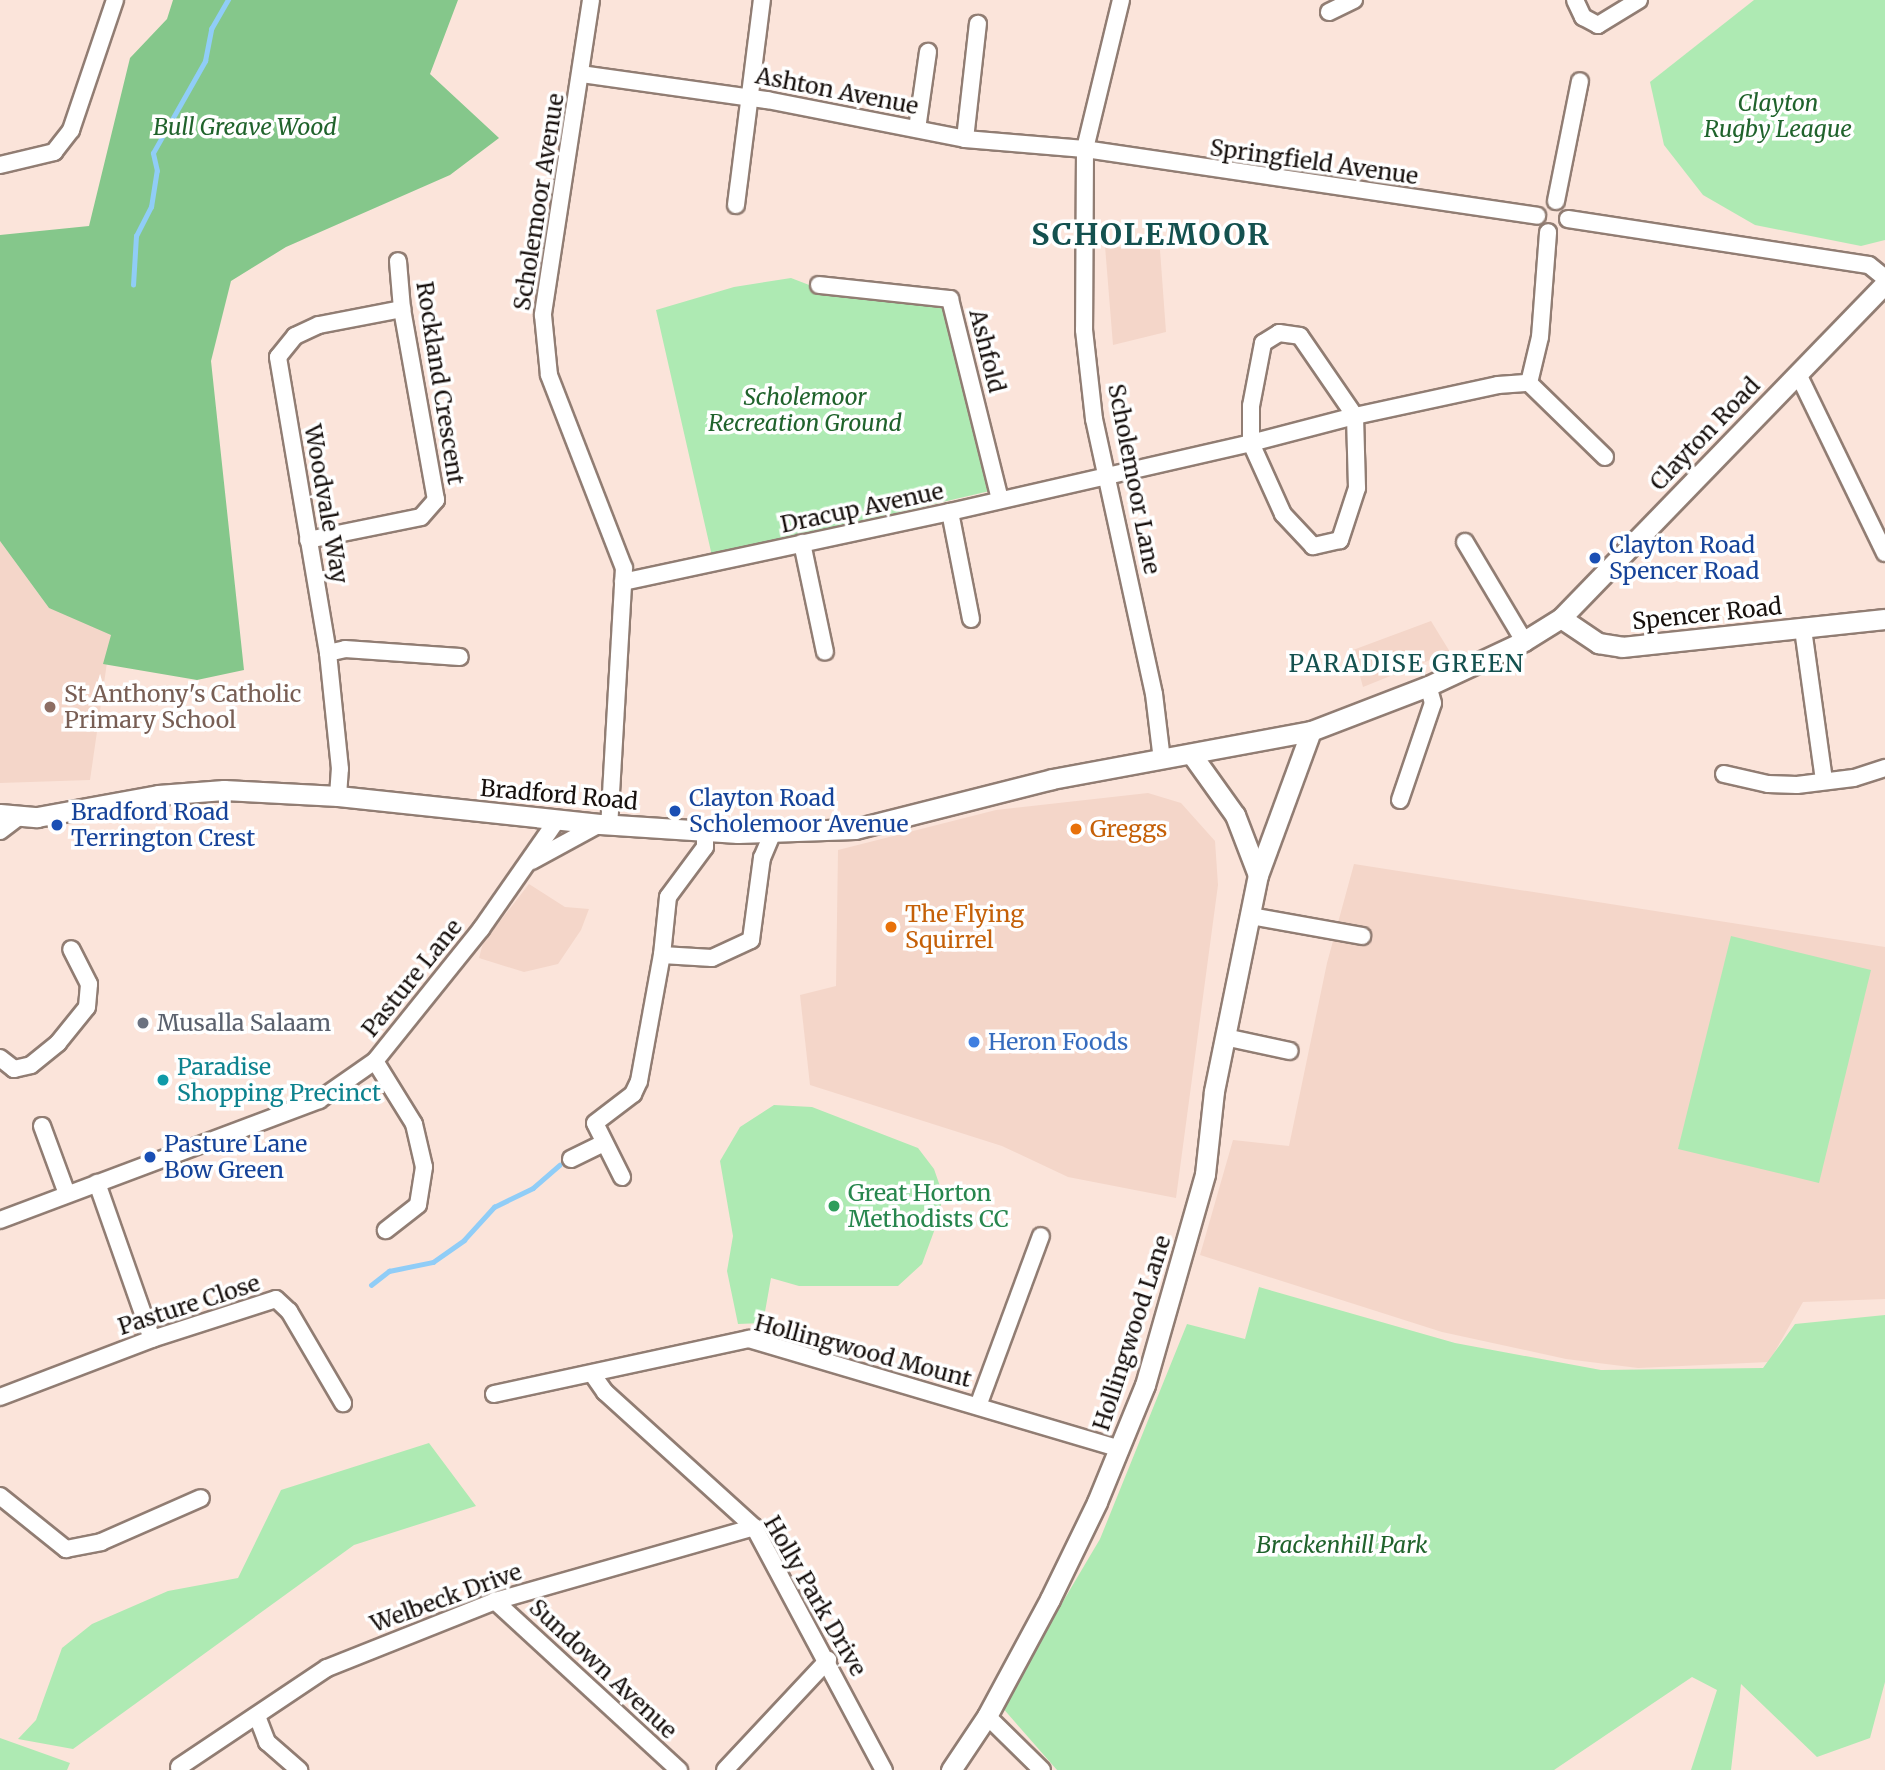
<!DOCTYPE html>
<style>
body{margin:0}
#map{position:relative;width:1885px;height:1770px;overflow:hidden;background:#fbe4da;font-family:Merriweather,serif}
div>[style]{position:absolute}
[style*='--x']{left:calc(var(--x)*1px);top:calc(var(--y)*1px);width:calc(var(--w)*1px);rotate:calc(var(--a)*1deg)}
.built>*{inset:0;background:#f4d6c9}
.green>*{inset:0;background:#aeeab3}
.forest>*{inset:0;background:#85c78b}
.stream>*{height:4.5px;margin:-2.25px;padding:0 2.25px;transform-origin:2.25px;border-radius:2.25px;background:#90cdf7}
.roads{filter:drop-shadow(2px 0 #917d73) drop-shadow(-2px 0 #917d73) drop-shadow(0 2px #917d73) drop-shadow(0 -2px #917d73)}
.minor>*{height:16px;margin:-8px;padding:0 8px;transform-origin:8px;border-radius:8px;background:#fff}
.tertiary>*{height:19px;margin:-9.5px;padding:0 9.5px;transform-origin:9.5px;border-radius:9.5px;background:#fff}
.dots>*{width:19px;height:19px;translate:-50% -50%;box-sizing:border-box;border:4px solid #fff;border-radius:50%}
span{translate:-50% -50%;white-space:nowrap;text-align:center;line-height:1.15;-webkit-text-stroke:7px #fff;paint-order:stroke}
.street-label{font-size:23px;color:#17100d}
.park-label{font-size:23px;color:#20632c;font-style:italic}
.transit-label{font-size:23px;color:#164399}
.left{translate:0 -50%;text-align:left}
.education-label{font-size:23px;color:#785e54}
.food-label{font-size:23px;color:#c56008}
.worship-label{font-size:23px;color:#5b616d}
.shop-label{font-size:23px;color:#366cbe}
.culture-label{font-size:23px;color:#0d838f}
.leisure-label{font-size:23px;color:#27864d}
.neighbourhood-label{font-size:24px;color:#14514f;letter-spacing:2px}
.district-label{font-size:30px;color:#14514f;font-weight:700;letter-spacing:2px}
</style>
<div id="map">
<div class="built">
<div style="clip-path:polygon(1105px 246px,1160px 250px,1166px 332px,1113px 345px)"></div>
<div style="clip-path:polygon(0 541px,49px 608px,112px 628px,90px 780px,0 783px)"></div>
<div style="clip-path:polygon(1431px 621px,1450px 652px,1363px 687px,1353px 650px)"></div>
<div style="clip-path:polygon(1148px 793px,1181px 803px,1215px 841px,1218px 885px,1176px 1198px,1068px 1177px,1002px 1146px,810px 1085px,800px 995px,836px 986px,838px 850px,996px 810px)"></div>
<div style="clip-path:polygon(1354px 864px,1885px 947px,1885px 1299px,1803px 1302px,1769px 1362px,1638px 1368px,1566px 1359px,1442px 1332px,1200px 1255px,1233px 1140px,1289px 1146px,1327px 963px)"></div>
<div style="clip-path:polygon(529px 884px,565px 907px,589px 909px,581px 930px,558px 964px,524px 972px,479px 958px,483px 943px)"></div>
</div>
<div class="green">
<div style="clip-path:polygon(1754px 0,1885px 0,1885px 240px,1861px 246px,1755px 225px,1703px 195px,1664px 145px,1650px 82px)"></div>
<div style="clip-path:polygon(791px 278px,817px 288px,949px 304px,994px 490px,712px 556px,656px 310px,734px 287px)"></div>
<div style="clip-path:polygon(1731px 936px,1871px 970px,1819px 1183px,1678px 1149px)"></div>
<div style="clip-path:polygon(774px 1105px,812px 1107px,918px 1148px,934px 1169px,942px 1192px,940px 1215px,922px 1264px,898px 1286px,799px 1286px,771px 1278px,763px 1323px,738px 1324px,727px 1271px,733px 1236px,720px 1161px,740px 1127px)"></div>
<div style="clip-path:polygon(1259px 1287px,1455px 1343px,1601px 1370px,1763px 1368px,1795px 1324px,1885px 1315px,1885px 1682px,1870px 1738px,1817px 1757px,1741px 1684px,1731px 1770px,1691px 1770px,1717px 1690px,1692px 1677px,1554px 1770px,1057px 1770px,1001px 1706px,1100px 1539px,1187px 1324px,1245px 1339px)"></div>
<div style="clip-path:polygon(429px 1443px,476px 1506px,354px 1545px,73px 1749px,18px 1739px,36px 1720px,62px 1648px,92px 1624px,168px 1591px,238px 1578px,281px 1490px)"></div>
<div style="clip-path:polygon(0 1738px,70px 1763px,67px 1770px,0 1770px)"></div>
</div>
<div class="forest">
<div style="clip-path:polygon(173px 0,458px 0,430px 74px,499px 138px,450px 175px,286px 247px,231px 281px,211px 361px,244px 670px,197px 680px,103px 664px,111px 635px,49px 608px,0 541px,0 235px,89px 226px,130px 58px,167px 19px)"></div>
</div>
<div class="stream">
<div style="--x:133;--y:285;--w:49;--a:-86.5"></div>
<div style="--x:136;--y:236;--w:33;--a:-63"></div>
<div style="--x:151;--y:207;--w:36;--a:-81"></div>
<div style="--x:157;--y:171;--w:18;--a:-103"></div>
<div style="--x:153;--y:153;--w:106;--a:-60.5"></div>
<div style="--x:205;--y:61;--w:33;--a:-79"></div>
<div style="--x:211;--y:29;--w:34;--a:-60"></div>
<div style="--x:371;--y:1285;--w:23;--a:-38"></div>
<div style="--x:389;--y:1271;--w:45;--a:-11.6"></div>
<div style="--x:433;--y:1262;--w:38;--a:-35"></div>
<div style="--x:464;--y:1240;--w:45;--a:-47.7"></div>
<div style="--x:494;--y:1207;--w:43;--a:-26"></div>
<div style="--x:533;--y:1188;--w:35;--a:-41"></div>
</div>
<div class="roads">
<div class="minor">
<div style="--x:591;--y:0;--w:319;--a:98.7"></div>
<div style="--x:543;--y:315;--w:60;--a:84.3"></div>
<div style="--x:549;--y:375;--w:207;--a:68.8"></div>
<div style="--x:624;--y:568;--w:257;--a:93.3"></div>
<div style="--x:1121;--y:0;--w:153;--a:103.6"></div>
<div style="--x:1085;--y:149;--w:181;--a:90.3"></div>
<div style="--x:1084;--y:330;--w:90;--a:83.6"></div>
<div style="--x:1094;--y:419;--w:281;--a:77.7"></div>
<div style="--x:1154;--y:694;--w:66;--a:83.1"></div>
<div style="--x:1575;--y:0;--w:19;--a:65"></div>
<div style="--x:1583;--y:17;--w:17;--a:28"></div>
<div style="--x:1598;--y:25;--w:48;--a:-31.4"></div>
<div style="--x:1329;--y:12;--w:28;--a:-26"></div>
<div style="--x:581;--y:74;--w:188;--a:8"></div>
<div style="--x:767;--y:100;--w:202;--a:11.1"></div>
<div style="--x:965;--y:139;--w:120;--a:4.8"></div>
<div style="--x:1085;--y:149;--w:457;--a:8.4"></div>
<div style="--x:917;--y:129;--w:78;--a:-81.9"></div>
<div style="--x:965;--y:139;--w:116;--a:-83.6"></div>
<div style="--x:0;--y:165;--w:56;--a:-13.5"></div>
<div style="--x:54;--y:152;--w:28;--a:-52"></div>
<div style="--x:71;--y:130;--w:137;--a:-71.3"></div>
<div style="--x:1556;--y:201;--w:122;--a:-78.7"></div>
<div style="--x:736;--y:205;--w:207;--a:-82.8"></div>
<div style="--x:1568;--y:219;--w:304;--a:8.7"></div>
<div style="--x:1869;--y:265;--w:21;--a:39"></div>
<div style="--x:819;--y:285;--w:132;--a:6.1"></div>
<div style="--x:950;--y:299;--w:207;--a:76"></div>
<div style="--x:1798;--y:374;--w:199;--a:64.1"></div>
<div style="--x:1529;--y:383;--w:47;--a:-76.6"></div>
<div style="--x:1540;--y:337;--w:105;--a:-85.6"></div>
<div style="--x:1529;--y:383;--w:106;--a:44.2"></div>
<div style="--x:950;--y:512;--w:109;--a:78.9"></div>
<div style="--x:308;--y:540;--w:115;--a:-11.5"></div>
<div style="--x:421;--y:517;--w:23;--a:-49"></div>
<div style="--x:436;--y:500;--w:194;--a:-100.1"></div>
<div style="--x:402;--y:309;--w:48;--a:-94.8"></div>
<div style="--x:1465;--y:542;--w:115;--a:59.2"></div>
<div style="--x:802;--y:543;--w:111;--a:78.1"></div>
<div style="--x:623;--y:582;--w:334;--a:-12.1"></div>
<div style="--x:950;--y:512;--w:309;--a:-12.9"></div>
<div style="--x:1251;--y:443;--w:107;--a:-14.6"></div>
<div style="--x:1355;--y:416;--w:72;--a:88.4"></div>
<div style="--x:1357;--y:488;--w:55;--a:108.1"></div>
<div style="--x:1340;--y:540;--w:28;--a:167"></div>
<div style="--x:1313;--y:546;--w:44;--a:-133.2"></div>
<div style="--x:1283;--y:514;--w:78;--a:-114.3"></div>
<div style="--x:1251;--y:443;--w:37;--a:-90"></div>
<div style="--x:1251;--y:406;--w:64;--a:-79.2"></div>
<div style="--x:1263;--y:343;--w:19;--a:-32"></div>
<div style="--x:1279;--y:333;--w:21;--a:8"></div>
<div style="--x:1300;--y:336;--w:97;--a:55.5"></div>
<div style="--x:1355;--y:416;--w:146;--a:-12.2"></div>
<div style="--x:1498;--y:385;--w:31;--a:-4"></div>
<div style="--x:1803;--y:629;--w:153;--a:82.1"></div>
<div style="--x:328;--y:653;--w:17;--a:-13"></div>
<div style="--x:345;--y:649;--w:115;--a:4"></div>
<div style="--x:1724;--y:774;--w:45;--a:12.8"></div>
<div style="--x:1768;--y:784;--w:29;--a:2"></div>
<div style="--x:1797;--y:785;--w:57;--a:-7"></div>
<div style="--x:1854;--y:778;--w:33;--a:-18"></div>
<div style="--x:338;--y:796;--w:27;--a:-86"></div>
<div style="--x:340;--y:769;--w:117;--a:-95.9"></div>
<div style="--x:328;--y:653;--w:300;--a:-99.6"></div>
<div style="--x:278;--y:357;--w:27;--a:-51"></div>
<div style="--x:295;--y:336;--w:26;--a:-25"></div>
<div style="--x:319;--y:325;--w:85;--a:-10.9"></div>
<div style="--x:1400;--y:800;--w:102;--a:-71.2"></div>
<div style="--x:1433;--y:703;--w:18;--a:-106"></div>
<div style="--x:0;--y:831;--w:26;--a:-37"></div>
<div style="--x:705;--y:831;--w:16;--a:90"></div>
<div style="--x:705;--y:847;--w:62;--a:126.5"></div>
<div style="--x:668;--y:897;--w:58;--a:95.9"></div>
<div style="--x:662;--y:955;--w:50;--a:3.4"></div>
<div style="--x:712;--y:958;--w:43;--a:-24.8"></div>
<div style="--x:751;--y:940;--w:83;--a:-82.4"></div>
<div style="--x:762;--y:858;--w:28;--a:-67"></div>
<div style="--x:532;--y:861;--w:77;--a:-28.6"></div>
<div style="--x:1251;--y:916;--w:113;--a:10.2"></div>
<div style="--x:1225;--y:1037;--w:66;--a:12.2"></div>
<div style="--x:0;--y:1058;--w:18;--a:38"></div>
<div style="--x:14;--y:1069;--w:17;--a:-13"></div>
<div style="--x:31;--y:1065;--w:35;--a:-39"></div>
<div style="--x:58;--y:1043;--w:46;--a:-51.1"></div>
<div style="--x:87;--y:1007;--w:23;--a:-85"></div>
<div style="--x:89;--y:984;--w:39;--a:-117"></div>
<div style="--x:375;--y:1061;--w:74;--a:58.2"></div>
<div style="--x:414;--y:1124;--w:44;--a:76.9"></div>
<div style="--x:424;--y:1167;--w:38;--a:99"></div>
<div style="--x:418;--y:1205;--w:41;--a:142"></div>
<div style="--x:42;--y:1126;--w:72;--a:69.8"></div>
<div style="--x:571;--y:1159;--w:37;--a:-26"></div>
<div style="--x:622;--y:1177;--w:60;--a:-116.6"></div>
<div style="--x:595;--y:1123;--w:48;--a:-37.3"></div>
<div style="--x:633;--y:1094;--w:14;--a:-65"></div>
<div style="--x:639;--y:1081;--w:128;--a:-79.7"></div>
<div style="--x:97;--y:1183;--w:165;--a:70.6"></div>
<div style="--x:0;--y:1220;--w:341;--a:-20.6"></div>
<div style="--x:319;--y:1100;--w:68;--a:-34.9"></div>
<div style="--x:375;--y:1061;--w:169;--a:-51.2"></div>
<div style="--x:481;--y:929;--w:133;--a:-55.1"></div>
<div style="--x:593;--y:1375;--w:21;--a:55"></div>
<div style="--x:605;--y:1392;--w:201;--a:42.2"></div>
<div style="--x:754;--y:1527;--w:276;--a:61.9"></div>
<div style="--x:494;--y:1394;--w:261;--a:-12.2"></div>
<div style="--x:749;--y:1339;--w:387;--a:16.5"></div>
<div style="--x:0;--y:1397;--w:163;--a:-20.9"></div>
<div style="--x:152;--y:1339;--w:130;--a:-17.9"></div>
<div style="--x:276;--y:1299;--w:18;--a:43"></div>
<div style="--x:289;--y:1311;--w:107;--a:59.6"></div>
<div style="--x:978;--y:1406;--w:181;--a:-69.7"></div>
<div style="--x:0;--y:1496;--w:85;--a:38.8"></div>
<div style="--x:66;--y:1549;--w:36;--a:-11"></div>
<div style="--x:101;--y:1542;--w:109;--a:-23.7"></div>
<div style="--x:495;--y:1601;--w:250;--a:42.6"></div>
<div style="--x:257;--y:1716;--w:28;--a:69"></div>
<div style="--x:267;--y:1742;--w:43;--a:41.2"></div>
<div style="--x:987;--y:1716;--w:77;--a:44.5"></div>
<div style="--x:179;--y:1767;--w:178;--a:-33.8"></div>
<div style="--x:327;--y:1668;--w:181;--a:-21.7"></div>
<div style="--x:495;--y:1601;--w:269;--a:-15.9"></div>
<div style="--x:725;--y:1770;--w:151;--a:-46.9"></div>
</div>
<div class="tertiary">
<div style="--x:1561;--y:618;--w:465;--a:-45.9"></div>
<div style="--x:1192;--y:755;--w:74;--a:54.4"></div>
<div style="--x:1235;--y:815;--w:64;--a:69"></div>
<div style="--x:0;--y:814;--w:37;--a:5"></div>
<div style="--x:37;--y:817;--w:123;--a:-10.3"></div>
<div style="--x:158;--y:795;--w:66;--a:-4.3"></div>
<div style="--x:224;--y:790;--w:114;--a:3"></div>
<div style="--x:338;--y:796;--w:263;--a:6.1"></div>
<div style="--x:600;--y:824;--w:138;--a:3.7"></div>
<div style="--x:738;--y:833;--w:117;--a:-2"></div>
<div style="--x:855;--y:829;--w:203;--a:-14.2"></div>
<div style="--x:1052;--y:779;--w:263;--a:-10.5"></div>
<div style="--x:1311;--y:731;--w:125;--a:-21"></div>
<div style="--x:1428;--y:686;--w:106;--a:-25.1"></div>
<div style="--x:1524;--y:641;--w:44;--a:-31.9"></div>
<div style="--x:1561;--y:618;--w:45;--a:34"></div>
<div style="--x:1598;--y:643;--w:24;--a:9"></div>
<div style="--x:1622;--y:647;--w:264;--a:-6.1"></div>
<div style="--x:951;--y:1770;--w:65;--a:-56.3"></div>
<div style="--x:987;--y:1716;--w:133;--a:-61.7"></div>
<div style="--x:1050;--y:1599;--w:108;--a:-64.1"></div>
<div style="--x:1097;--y:1502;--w:126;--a:-67.7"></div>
<div style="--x:1145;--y:1385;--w:219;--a:-74.1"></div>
<div style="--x:1205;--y:1174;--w:83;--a:-83.8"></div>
<div style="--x:1214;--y:1091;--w:220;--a:-78.5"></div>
<div style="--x:1258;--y:875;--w:153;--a:-69.8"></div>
</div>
</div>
<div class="dots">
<div style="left:1595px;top:558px;background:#1a4fb4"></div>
<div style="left:50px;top:707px;background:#8d6e63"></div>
<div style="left:675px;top:811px;background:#1a4fb4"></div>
<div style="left:57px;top:825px;background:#1a4fb4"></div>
<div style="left:1076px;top:829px;background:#e8710a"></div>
<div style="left:891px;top:927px;background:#e8710a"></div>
<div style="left:143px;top:1023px;background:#6b7280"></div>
<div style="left:974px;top:1042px;background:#3f7fe0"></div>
<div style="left:163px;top:1080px;background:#0f9aa8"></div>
<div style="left:150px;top:1157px;background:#1a4fb4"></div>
<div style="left:834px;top:1206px;background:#2e9e5b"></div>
</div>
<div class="street-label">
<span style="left:837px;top:91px;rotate:11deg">Ashton Avenue</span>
<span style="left:1314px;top:162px;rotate:8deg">Springfield Avenue</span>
<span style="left:539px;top:202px;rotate:-81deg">Scholemoor Avenue</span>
<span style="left:987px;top:351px;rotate:76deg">Ashfold</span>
<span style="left:440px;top:383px;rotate:81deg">Rockland Crescent</span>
<span style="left:1705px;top:434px;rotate:-46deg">Clayton Road</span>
<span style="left:1134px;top:479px;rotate:79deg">Scholemoor Lane</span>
<span style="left:326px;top:504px;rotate:80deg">Woodvale Way</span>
<span style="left:862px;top:508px;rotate:-12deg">Dracup Avenue</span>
<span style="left:1707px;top:614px;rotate:-6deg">Spencer Road</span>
<span style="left:559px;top:795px;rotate:5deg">Bradford Road</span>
<span style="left:412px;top:978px;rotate:-51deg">Pasture Lane</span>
<span style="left:189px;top:1305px;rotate:-18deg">Pasture Close</span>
<span style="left:1132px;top:1333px;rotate:-72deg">Hollingwood Lane</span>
<span style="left:863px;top:1351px;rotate:15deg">Hollingwood Mount</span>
<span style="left:815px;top:1596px;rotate:60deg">Holly Park Drive</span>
<span style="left:446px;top:1598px;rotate:-20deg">Welbeck Drive</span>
<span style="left:603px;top:1669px;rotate:43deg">Sundown Avenue</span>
</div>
<div class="park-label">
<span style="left:1778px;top:116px">Clayton<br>Rugby League</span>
<span style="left:245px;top:127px">Bull Greave Wood</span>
<span style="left:805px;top:410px">Scholemoor<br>Recreation Ground</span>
<span style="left:1342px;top:1545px">Brackenhill Park</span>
</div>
<div class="transit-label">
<span class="left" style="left:1609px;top:558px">Clayton Road<br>Spencer Road</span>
<span class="left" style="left:689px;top:811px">Clayton Road<br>Scholemoor Avenue</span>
<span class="left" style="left:71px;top:825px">Bradford Road<br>Terrington Crest</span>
<span class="left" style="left:164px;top:1157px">Pasture Lane<br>Bow Green</span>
</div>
<div class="education-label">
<span class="left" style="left:64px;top:707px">St Anthony's Catholic<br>Primary School</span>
</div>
<div class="food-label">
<span class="left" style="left:1090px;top:829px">Greggs</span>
<span class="left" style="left:905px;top:927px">The Flying<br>Squirrel</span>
</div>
<div class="worship-label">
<span class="left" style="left:157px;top:1023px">Musalla Salaam</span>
</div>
<div class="shop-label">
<span class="left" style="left:988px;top:1042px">Heron Foods</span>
</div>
<div class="culture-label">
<span class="left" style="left:177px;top:1080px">Paradise<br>Shopping Precinct</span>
</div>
<div class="leisure-label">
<span class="left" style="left:848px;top:1206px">Great Horton<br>Methodists CC</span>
</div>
<div class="neighbourhood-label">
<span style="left:1407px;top:664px">PARADISE GREEN</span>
</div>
<div class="district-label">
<span style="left:1151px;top:234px">SCHOLEMOOR</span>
</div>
</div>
